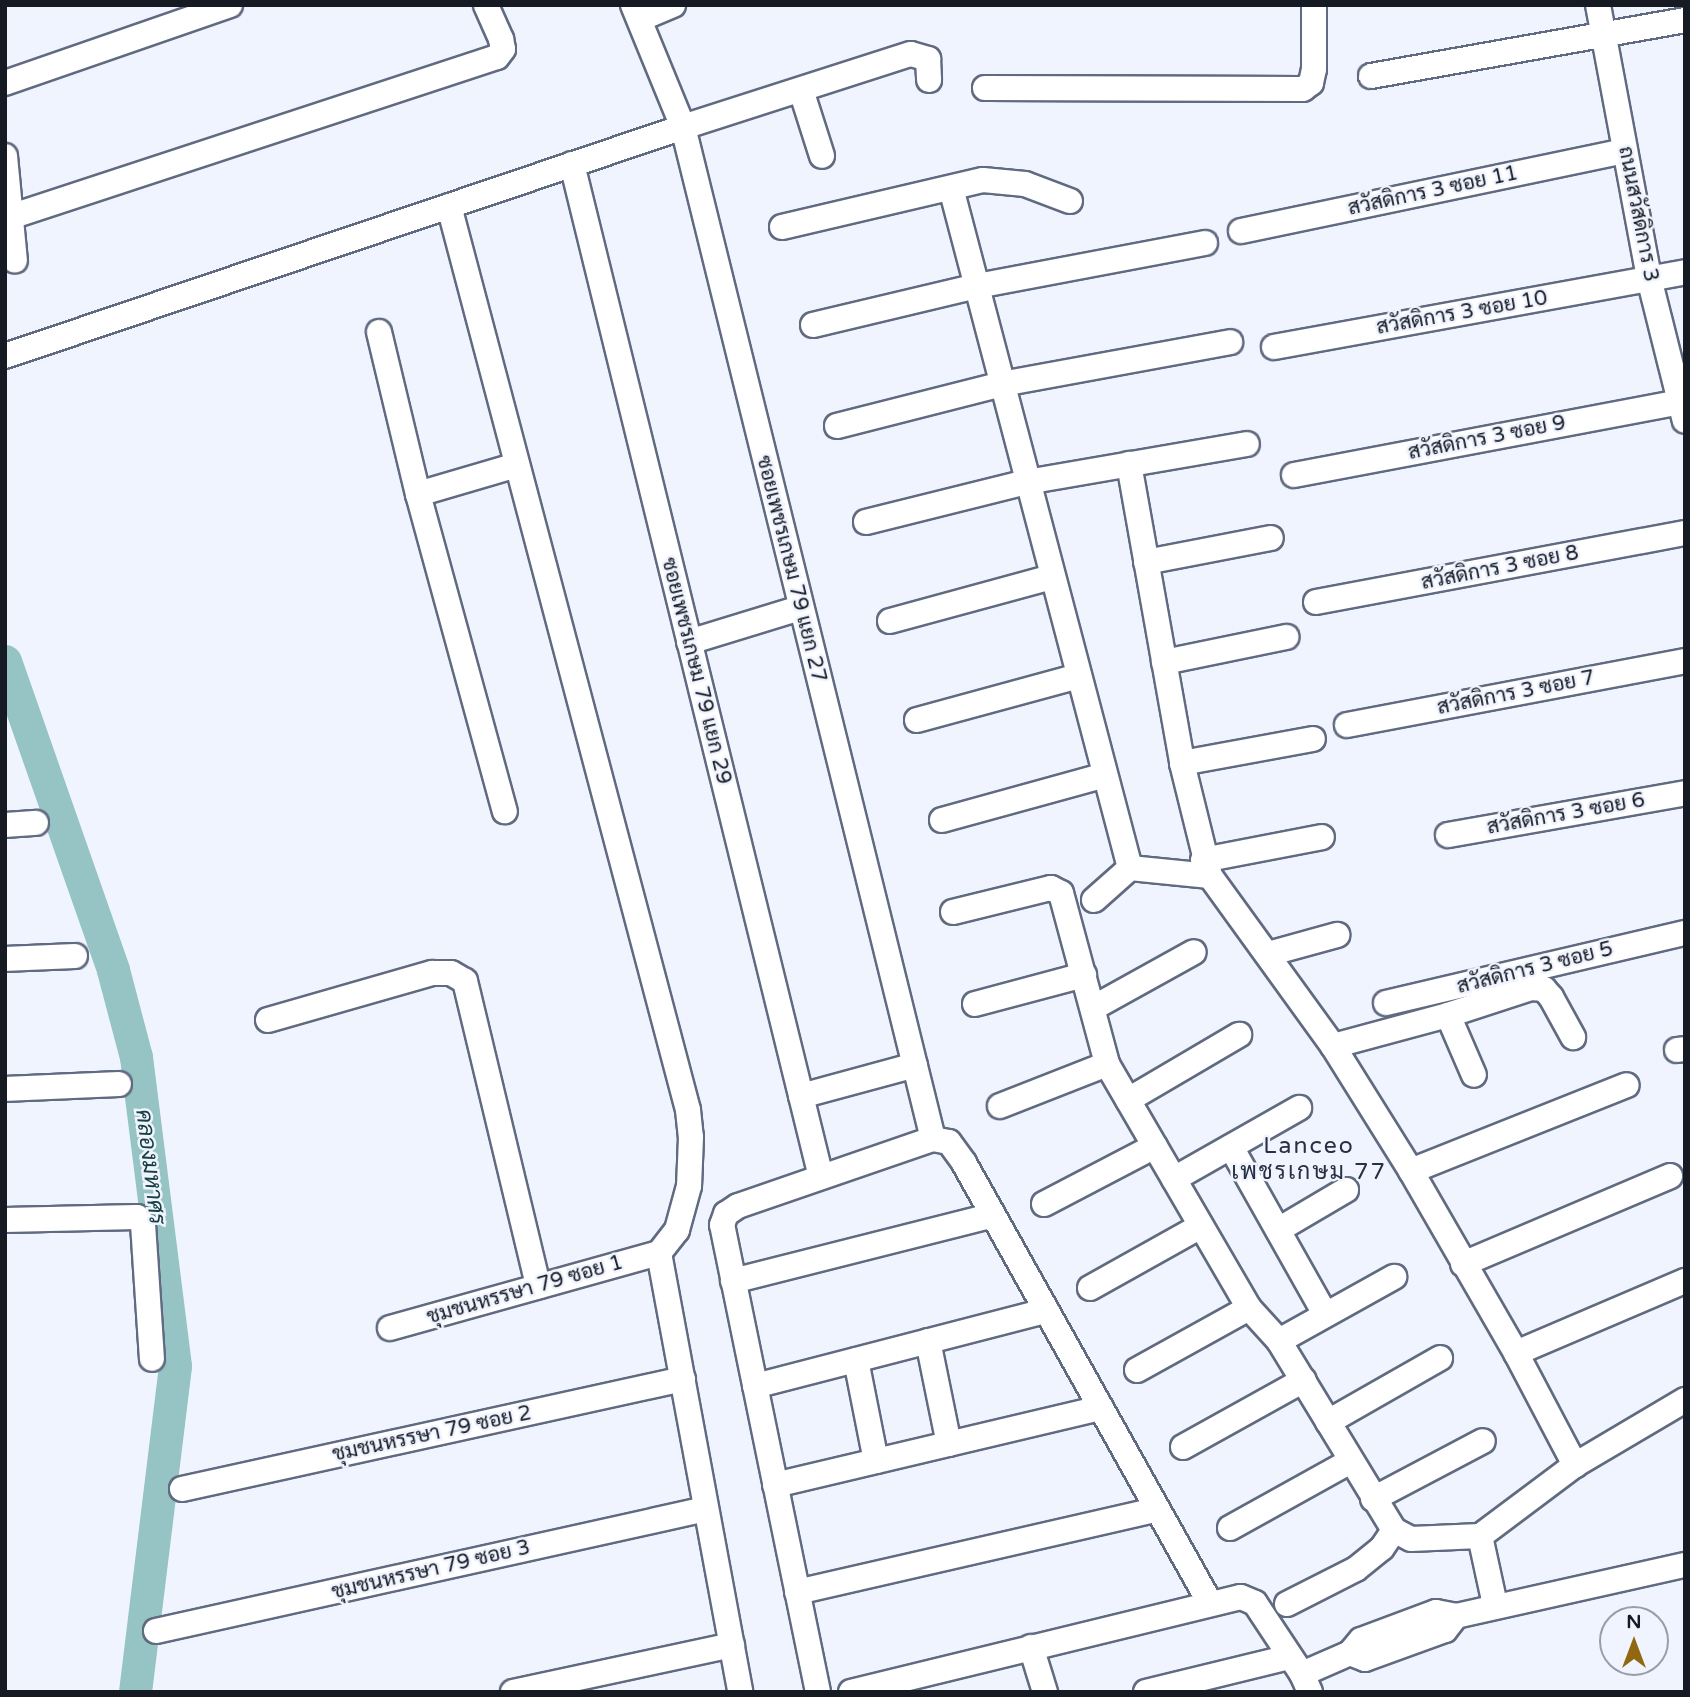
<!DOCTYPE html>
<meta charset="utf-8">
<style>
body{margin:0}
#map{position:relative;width:1690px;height:1697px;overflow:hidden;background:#f0f4ff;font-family:"Varela Round",Sarabun,sans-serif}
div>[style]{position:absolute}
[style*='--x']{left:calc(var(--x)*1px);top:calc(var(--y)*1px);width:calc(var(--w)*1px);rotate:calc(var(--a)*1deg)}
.river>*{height:33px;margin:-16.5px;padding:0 16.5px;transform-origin:16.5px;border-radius:16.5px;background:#96c3c3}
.roads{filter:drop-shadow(2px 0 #606a80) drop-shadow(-2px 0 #606a80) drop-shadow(0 2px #606a80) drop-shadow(0 -2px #606a80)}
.minor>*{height:24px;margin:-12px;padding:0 12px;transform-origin:12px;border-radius:12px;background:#fff}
span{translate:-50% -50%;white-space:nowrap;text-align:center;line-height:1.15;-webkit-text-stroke:5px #f0f4ff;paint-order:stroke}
.street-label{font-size:21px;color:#161a23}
.neighbourhood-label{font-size:23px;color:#272f43;letter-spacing:2px}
.water-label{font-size:23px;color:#154040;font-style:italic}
.frame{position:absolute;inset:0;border:7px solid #161a23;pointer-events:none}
.north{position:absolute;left:1599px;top:1606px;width:70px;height:70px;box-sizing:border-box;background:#f0f4ff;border:2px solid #999da7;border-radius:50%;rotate:0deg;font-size:19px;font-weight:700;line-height:28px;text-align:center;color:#161a23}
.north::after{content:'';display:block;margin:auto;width:24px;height:32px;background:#916810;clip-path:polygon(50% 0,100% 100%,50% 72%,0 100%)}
</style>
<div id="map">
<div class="river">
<div style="--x:5;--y:661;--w:327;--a:70.7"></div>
<div style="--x:113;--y:970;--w:90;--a:75.2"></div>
<div style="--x:136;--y:1057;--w:311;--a:82.8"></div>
<div style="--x:175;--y:1366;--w:328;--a:97"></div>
</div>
<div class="roads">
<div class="minor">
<div style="--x:633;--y:5;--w:132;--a:67.7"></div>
<div style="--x:683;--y:127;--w:1042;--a:76.12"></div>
<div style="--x:1598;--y:5;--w:278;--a:79.4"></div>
<div style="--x:1649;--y:278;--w:147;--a:75.9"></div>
<div style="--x:640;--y:19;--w:36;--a:-23"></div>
<div style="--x:1371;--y:76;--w:319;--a:-10.1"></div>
<div style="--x:5;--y:83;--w:238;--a:-19.1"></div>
<div style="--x:985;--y:88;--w:318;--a:0.2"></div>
<div style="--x:1303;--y:89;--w:10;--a:-37"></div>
<div style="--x:1311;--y:83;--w:14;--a:-78"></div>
<div style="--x:1314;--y:69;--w:64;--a:-90"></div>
<div style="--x:801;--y:90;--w:69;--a:72.3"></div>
<div style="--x:5;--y:156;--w:105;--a:84.6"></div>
<div style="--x:572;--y:164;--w:1043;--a:76.19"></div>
<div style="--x:951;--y:188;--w:703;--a:75.25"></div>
<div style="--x:449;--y:206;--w:935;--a:75.19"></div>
<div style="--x:688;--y:1110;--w:27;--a:84"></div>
<div style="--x:691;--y:1137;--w:49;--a:92.3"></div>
<div style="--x:689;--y:1186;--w:46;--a:105.3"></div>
<div style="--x:677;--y:1230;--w:29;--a:128"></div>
<div style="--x:659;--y:1253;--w:446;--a:79.5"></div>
<div style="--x:13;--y:216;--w:509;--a:-18.19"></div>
<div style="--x:497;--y:57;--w:10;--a:-53"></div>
<div style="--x:503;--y:49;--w:10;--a:-101"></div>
<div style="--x:501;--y:39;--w:37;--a:-114"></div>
<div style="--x:782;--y:227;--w:206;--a:-13.2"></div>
<div style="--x:983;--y:180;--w:42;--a:5.4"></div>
<div style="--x:1025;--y:184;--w:48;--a:20.7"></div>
<div style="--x:1241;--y:231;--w:392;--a:-11.8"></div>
<div style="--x:813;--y:325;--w:169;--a:-13.4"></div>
<div style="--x:977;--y:286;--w:232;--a:-10.7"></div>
<div style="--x:379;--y:332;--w:167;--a:76.5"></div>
<div style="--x:418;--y:494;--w:329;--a:74.7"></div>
<div style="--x:1274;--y:347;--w:418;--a:-10.3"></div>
<div style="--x:5;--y:356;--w:716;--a:-18.66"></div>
<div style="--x:683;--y:127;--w:239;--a:-17.8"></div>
<div style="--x:911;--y:54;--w:18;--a:16"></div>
<div style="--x:928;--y:59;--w:21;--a:87"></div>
<div style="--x:837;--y:426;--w:170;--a:-14.3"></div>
<div style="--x:1002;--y:384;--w:232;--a:-10.4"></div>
<div style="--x:1129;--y:464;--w:304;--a:79.9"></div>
<div style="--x:1182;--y:763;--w:116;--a:76.1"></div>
<div style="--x:1294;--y:475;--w:394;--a:-10.7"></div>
<div style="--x:418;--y:494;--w:103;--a:-16.3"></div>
<div style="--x:866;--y:522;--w:166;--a:-14"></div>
<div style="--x:1027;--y:482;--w:223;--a:-9.8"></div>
<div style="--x:1146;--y:562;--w:127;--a:-10.9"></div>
<div style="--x:1316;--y:602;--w:375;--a:-10.6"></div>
<div style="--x:890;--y:621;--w:168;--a:-15.2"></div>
<div style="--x:689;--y:642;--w:116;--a:-17"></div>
<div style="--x:1164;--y:662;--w:125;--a:-11.6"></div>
<div style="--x:917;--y:720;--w:168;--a:-15.2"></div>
<div style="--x:1347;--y:725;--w:344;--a:-10.7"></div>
<div style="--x:1182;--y:763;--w:133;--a:-10.4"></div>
<div style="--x:942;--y:820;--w:169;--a:-15.4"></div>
<div style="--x:5;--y:825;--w:31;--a:-4"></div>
<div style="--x:1448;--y:835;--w:241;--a:-10"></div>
<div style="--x:1203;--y:860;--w:121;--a:-10.9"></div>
<div style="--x:1094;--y:900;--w:48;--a:-41.6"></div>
<div style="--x:1130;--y:868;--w:80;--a:5.7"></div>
<div style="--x:1210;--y:876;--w:210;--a:54.1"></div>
<div style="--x:1333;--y:1046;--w:147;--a:58"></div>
<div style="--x:1411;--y:1171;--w:210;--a:60"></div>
<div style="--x:1516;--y:1353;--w:127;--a:62.2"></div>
<div style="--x:1575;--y:1465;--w:119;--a:143.2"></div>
<div style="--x:953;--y:912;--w:101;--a:-13.8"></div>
<div style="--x:1051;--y:888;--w:11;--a:27"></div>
<div style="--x:1061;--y:893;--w:177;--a:74.9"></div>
<div style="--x:1107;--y:1064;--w:282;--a:59.8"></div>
<div style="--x:1249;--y:1308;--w:45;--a:47.7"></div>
<div style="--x:1279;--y:1341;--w:221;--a:58.7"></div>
<div style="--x:1394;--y:1530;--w:19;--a:28"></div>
<div style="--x:1411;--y:1539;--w:69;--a:-2.5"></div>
<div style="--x:1480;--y:1536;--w:71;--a:77.7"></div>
<div style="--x:1268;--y:954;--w:72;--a:-15.4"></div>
<div style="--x:5;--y:959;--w:70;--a:-2.5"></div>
<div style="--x:1386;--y:1003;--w:307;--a:-13.2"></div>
<div style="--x:975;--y:1004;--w:113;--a:-14.9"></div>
<div style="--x:1093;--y:1008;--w:115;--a:-29"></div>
<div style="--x:1448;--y:1015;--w:65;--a:66.6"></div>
<div style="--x:268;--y:1020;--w:171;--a:-16"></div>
<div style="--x:432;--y:973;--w:19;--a:0"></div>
<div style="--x:451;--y:973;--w:16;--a:30"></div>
<div style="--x:465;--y:981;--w:314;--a:76.5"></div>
<div style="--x:1333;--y:1046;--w:119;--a:-15.1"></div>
<div style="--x:1448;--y:1015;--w:87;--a:-18"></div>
<div style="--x:1531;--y:988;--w:13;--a:4"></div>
<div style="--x:1544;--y:989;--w:11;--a:49"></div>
<div style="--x:1551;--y:997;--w:46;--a:61.2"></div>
<div style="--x:1677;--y:1050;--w:8;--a:-7"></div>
<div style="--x:5;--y:1089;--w:114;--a:-2.5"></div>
<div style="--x:801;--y:1096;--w:118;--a:-15.2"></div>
<div style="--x:1128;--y:1100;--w:129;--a:-30.4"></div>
<div style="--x:1000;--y:1106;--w:115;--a:-21.4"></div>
<div style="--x:1231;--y:1147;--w:192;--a:60.6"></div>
<div style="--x:1411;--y:1171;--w:232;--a:-21.7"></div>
<div style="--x:1174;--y:1179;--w:144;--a:-29.6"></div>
<div style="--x:1044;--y:1204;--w:125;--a:-27.6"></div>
<div style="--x:5;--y:1220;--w:132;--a:-1.3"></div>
<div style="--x:137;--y:1217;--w:9;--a:49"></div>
<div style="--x:143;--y:1224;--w:135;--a:86.2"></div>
<div style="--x:1278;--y:1230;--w:79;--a:-30.5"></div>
<div style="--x:1463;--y:1264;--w:225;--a:-23"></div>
<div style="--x:733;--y:1281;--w:268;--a:-14.2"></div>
<div style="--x:1090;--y:1288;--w:127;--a:-29.2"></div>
<div style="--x:390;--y:1328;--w:279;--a:-15.6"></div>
<div style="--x:928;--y:1341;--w:105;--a:78.5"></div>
<div style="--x:1279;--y:1341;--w:132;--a:-29.1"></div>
<div style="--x:1516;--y:1353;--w:184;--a:-23.1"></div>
<div style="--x:856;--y:1360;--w:103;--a:78.8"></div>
<div style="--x:1137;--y:1370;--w:128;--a:-29"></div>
<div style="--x:755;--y:1386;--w:301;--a:-14.5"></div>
<div style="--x:1328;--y:1422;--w:129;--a:-29.7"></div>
<div style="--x:1183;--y:1447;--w:138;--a:-29"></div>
<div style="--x:1575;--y:1465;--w:128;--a:-30.6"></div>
<div style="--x:775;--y:1485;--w:335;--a:-13.3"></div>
<div style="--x:182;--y:1489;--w:513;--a:-12.38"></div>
<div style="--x:1373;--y:1499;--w:124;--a:-27.8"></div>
<div style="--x:1230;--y:1528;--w:138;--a:-29"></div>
<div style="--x:797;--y:1592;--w:370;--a:-12.9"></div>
<div style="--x:1287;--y:1604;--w:77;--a:-26.9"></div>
<div style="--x:1356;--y:1569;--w:33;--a:-39"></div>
<div style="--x:1382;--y:1548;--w:22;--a:-56"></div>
<div style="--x:156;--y:1631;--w:563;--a:-12.51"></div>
<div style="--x:1031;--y:1647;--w:47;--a:72.7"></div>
<div style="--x:1350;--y:1653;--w:16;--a:22"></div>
<div style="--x:1365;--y:1659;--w:85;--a:-19.9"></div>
<div style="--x:1445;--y:1630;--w:18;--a:-52"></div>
<div style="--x:513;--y:1692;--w:224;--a:-12.1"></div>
<div style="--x:818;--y:1692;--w:477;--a:-101.6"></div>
<div style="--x:722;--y:1225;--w:12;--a:-70"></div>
<div style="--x:726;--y:1214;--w:14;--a:-34"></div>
<div style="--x:738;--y:1206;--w:206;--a:-19"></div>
<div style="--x:933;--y:1139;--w:16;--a:11"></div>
<div style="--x:949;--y:1142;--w:26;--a:54"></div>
<div style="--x:964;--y:1163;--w:504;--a:60.79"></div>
<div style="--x:851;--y:1692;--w:401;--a:-13.7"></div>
<div style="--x:1241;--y:1597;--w:15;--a:23"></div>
<div style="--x:1255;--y:1603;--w:85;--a:56.5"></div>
<div style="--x:1146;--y:1692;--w:148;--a:-13.7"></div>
<div style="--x:1310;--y:1692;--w:20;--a:-114"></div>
<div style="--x:1302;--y:1674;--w:52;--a:-23.6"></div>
<div style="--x:1350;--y:1653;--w:17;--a:-50"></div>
<div style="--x:1361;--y:1640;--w:80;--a:-20.5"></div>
<div style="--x:1436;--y:1612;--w:20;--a:11"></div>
<div style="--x:1456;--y:1616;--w:235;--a:-12.6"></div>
</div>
</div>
<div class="street-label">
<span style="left:1433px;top:191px;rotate:-12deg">สวัสดิการ 3 ซอย 11</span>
<span style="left:1638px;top:214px;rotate:79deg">ถนนสวัสดิการ 3</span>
<span style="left:1462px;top:313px;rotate:-10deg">สวัสดิการ 3 ซอย 10</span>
<span style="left:1487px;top:438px;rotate:-11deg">สวัสดิการ 3 ซอย 9</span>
<span style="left:1500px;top:568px;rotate:-11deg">สวัสดิการ 3 ซอย 8</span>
<span style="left:791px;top:569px;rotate:76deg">ซอยเพชรเกษม 79 แยก 27</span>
<span style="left:696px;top:671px;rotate:76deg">ซอยเพชรเกษม 79 แยก 29</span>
<span style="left:1516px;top:693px;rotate:-11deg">สวัสดิการ 3 ซอย 7</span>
<span style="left:1566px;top:814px;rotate:-10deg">สวัสดิการ 3 ซอย 6</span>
<span style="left:1535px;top:968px;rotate:-14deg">สวัสดิการ 3 ซอย 5</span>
<span style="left:525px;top:1290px;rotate:-16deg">ชุมชนหรรษา 79 ซอย 1</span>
<span style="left:432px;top:1434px;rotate:-12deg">ชุมชนหรรษา 79 ซอย 2</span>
<span style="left:431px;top:1570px;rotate:-13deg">ชุมชนหรรษา 79 ซอย 3</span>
</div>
<div class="neighbourhood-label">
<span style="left:1309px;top:1159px">Lanceo<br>เพชรเกษม 77</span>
</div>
<div class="water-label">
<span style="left:150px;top:1167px;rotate:83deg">คลองมหาศร</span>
</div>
<div class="frame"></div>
<div class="north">N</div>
</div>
